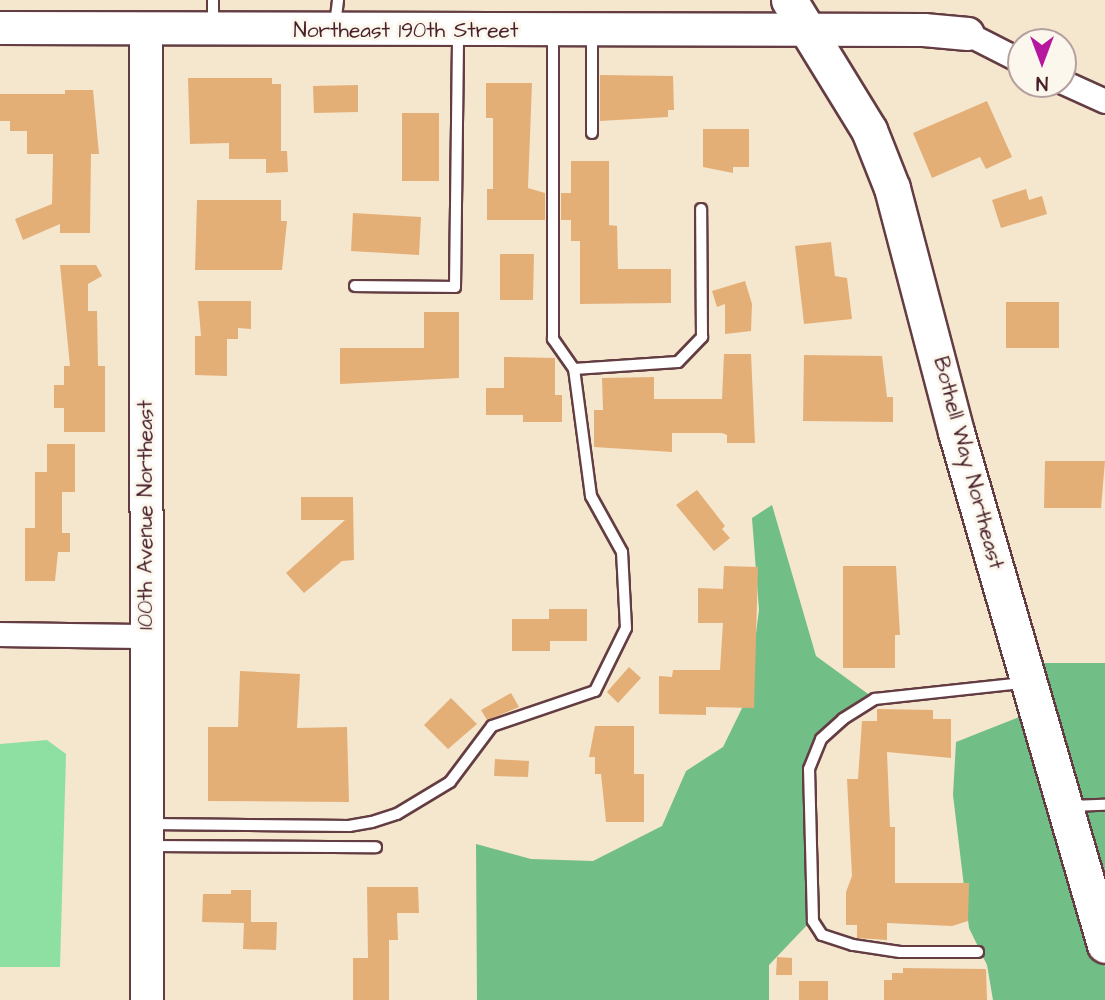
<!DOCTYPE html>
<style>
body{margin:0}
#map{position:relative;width:1105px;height:1000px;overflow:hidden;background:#f5e6ce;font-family:"Architects Daughter",sans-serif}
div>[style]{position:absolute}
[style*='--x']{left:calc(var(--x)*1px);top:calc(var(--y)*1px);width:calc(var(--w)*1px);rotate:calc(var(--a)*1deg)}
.green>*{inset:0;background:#8de0a1}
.forest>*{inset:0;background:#72be87}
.building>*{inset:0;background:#e4af77}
.roads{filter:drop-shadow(2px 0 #643d43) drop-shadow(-2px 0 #643d43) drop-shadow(0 2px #643d43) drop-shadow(0 -2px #643d43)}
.lane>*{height:10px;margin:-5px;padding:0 5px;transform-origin:5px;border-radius:5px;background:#fff}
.street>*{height:23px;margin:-11.5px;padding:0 11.5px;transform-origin:11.5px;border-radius:11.5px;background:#fff}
.secondary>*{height:32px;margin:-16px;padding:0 16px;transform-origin:16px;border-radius:16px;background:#fff}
.primary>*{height:35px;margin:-17.5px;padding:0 17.5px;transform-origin:17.5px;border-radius:17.5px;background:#fff}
span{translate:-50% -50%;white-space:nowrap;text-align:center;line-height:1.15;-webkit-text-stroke:6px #fbf7ec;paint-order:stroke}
.street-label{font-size:21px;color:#4a1f2b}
.north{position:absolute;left:1007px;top:28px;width:70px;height:70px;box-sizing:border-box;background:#fbf7ec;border:2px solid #b4a19f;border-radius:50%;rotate:180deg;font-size:19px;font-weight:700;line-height:28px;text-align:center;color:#4a1f2b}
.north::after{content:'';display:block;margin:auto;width:24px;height:32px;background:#b5179e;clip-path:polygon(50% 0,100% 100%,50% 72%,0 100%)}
</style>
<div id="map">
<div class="green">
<div style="clip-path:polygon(47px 740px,66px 754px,60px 967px,0 967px,0 744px)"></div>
</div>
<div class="forest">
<div style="clip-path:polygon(772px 505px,816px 656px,875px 699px,821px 739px,809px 769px,809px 923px,769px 965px,769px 1000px,477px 1000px,476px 844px,531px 859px,593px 861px,662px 826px,686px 771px,723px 747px,748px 696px,759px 610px,752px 518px)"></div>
<div style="clip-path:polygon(1023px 663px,1105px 663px,1105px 1000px,993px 1000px,987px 965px,969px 928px,953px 795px,956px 742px,1037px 710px)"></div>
</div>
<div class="building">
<div style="clip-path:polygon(600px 75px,673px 76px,674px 110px,668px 110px,668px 117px,600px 121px)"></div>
<div style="clip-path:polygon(188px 78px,272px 78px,272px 84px,281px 84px,281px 151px,287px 151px,288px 172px,266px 173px,266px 159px,229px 159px,229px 143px,190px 144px)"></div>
<div style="clip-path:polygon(486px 83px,532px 83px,528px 188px,545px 193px,545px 220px,487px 220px,487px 189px,493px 189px,493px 118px,486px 118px)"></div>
<div style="clip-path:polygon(358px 85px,358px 112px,314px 113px,313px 86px)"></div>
<div style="clip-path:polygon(65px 90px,93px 90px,99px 154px,91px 154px,90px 233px,60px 233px,60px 224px,23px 240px,15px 219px,52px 204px,53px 154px,27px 154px,27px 131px,10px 131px,10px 121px,0 121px,0 94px,65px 94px)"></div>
<div style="clip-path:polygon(987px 101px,1012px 157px,986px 169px,980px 157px,932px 178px,913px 133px)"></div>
<div style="clip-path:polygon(402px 113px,439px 113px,439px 181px,402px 181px)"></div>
<div style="clip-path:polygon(703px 129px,749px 129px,749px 167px,733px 167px,733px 173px,703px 167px)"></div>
<div style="clip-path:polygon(571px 161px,609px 161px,609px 225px,617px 226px,618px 269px,671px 269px,671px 303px,580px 304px,580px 241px,571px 241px,571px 220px,561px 220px,561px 193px,571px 193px)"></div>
<div style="clip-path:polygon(1026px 189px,1029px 200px,1042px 196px,1047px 214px,1001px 228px,992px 200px)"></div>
<div style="clip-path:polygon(197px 200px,281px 200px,281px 221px,287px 221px,282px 270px,195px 270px)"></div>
<div style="clip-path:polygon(353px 213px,421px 217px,419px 255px,351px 251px)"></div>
<div style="clip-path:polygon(831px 242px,835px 276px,847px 278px,852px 319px,804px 324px,795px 246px)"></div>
<div style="clip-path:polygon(500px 254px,534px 254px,533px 300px,500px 300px)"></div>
<div style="clip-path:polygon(60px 265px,96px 265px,102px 276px,88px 284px,88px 311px,97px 311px,98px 366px,105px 366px,105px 432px,64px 432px,64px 408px,54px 408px,54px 385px,64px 385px,64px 366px,70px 366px)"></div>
<div style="clip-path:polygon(745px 281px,752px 304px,751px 331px,725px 334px,725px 304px,717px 307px,712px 291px)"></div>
<div style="clip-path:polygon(198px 301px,251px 301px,251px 329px,238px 328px,238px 339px,227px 339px,227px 376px,195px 375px,195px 336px,201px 336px)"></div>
<div style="clip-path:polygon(1006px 302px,1059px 302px,1059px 348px,1006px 348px)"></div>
<div style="clip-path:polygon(424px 312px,459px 312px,459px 378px,340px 384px,340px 348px,424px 348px)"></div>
<div style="clip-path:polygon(724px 354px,751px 354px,755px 443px,727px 443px,727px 435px,722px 433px,672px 433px,672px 452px,594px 447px,594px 410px,603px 410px,602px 378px,654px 377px,654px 399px,722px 399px)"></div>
<div style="clip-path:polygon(804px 355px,882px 356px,887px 397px,893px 397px,893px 422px,803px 421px)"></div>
<div style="clip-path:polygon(504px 357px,555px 358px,555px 395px,562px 395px,562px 422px,523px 422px,523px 415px,486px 415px,486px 388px,504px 388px)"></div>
<div style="clip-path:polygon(47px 444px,75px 444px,75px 492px,62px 492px,62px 533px,70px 533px,70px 552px,58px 552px,55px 581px,25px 581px,25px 528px,35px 528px,35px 472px,47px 472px)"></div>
<div style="clip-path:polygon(1045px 461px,1105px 461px,1101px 508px,1044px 508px)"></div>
<div style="clip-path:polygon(697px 490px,725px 526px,722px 529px,730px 538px,714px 551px,676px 505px)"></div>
<div style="clip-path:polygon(301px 497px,353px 497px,354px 560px,342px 561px,304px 593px,286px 573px,345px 520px,301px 520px)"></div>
<div style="clip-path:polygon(724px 566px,758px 567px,754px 708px,706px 707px,706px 715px,659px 714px,659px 676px,672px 677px,673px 670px,720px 670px,723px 623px,698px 623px,698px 588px,723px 589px)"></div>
<div style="clip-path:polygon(843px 566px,896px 566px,900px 635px,895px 635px,895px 668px,843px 668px)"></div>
<div style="clip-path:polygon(549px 609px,587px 609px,587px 641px,550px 641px,550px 651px,512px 651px,512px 619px,549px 619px)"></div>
<div style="clip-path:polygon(629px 667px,641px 678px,618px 703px,607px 692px)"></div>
<div style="clip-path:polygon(240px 671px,300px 674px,297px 728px,347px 727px,349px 802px,208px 801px,208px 727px,238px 727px)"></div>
<div style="clip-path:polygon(511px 693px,519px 707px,487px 720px,481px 710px)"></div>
<div style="clip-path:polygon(451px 698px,477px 724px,448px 749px,424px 725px)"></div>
<div style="clip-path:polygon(877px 709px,933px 710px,933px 719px,951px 719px,951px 758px,887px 752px,890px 827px,895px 827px,895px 883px,969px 883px,968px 921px,952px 926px,887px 923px,887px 940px,857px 938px,857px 925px,846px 925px,846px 892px,852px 876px,847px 779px,858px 779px,862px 721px,877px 721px)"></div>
<div style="clip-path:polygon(595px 726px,634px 726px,634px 774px,644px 774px,644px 822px,606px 822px,601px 774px,595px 774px,595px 757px,589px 757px)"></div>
<div style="clip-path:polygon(495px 759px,529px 761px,528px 777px,494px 776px)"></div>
<div style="clip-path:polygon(367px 887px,418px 887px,419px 913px,397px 913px,398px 940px,389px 940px,389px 1000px,353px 1000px,353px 958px,368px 958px)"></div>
<div style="clip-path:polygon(231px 890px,251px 890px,251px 922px,277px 922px,276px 950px,243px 949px,244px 923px,202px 922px,203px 894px,231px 894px)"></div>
<div style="clip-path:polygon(777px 957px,792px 958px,792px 975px,776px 975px)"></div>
<div style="clip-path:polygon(903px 968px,986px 969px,987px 1000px,884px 1000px,884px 980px,892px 980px,892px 973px,903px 973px)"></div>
<div style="clip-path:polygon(799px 981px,828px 981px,828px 1000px,799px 1000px)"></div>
</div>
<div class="roads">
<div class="lane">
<div style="--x:335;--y:25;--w:25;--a:-83"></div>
<div style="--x:213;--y:27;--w:27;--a:-90"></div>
<div style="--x:592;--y:133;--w:101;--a:-90"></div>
<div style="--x:355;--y:286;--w:100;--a:0.6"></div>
<div style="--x:455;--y:287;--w:256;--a:-89.3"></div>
<div style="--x:574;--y:369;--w:104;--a:-3.9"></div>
<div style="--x:678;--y:362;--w:35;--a:-46"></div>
<div style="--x:702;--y:337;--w:128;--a:-90.4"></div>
<div style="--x:1069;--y:806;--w:36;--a:-2"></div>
<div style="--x:148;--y:824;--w:201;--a:0.6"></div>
<div style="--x:349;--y:826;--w:23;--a:-10"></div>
<div style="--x:372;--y:822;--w:26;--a:-18"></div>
<div style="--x:397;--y:814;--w:62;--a:-31.1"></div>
<div style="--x:450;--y:782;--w:70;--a:-53.1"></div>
<div style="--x:492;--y:726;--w:109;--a:-18.8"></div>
<div style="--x:595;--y:691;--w:70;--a:-63.8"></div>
<div style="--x:626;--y:628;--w:76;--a:-93"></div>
<div style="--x:622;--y:552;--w:64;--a:-119"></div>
<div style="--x:591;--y:496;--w:128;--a:-97.6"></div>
<div style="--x:574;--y:369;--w:37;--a:-125"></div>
<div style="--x:553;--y:339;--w:307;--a:-90"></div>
<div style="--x:151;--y:846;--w:225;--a:0.3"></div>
<div style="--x:978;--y:952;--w:78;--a:180"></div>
<div style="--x:900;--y:952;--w:48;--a:-171.5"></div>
<div style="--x:853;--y:945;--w:33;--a:-162"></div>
<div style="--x:822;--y:935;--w:17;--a:-123"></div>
<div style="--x:813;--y:921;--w:152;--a:-91.5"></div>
<div style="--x:809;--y:769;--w:32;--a:-68"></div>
<div style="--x:821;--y:739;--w:30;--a:-42"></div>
<div style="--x:843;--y:719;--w:38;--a:-32"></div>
<div style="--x:875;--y:699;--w:149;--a:-6.2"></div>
</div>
<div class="street">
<div style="--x:968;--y:34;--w:59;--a:27"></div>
<div style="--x:1063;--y:82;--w:46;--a:24.3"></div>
<div style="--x:0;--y:634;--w:146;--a:0.8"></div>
</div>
<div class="secondary">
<div style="--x:0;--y:28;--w:924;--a:0.12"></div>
<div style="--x:924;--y:30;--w:44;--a:5.2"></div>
<div style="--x:146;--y:29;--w:971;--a:89.94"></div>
</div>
<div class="primary">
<div style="--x:789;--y:0;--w:153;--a:58.4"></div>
<div style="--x:869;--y:130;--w:62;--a:68.4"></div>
<div style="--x:892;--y:188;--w:252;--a:75.3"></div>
<div style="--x:956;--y:432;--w:534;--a:73.8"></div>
</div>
</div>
<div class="street-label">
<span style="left:406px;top:31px">Northeast 190th Street</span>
<span style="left:968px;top:463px;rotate:75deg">Bothell Way Northeast</span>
<span style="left:146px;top:515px;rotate:-90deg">100th Avenue Northeast</span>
</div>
<div class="north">N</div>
</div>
